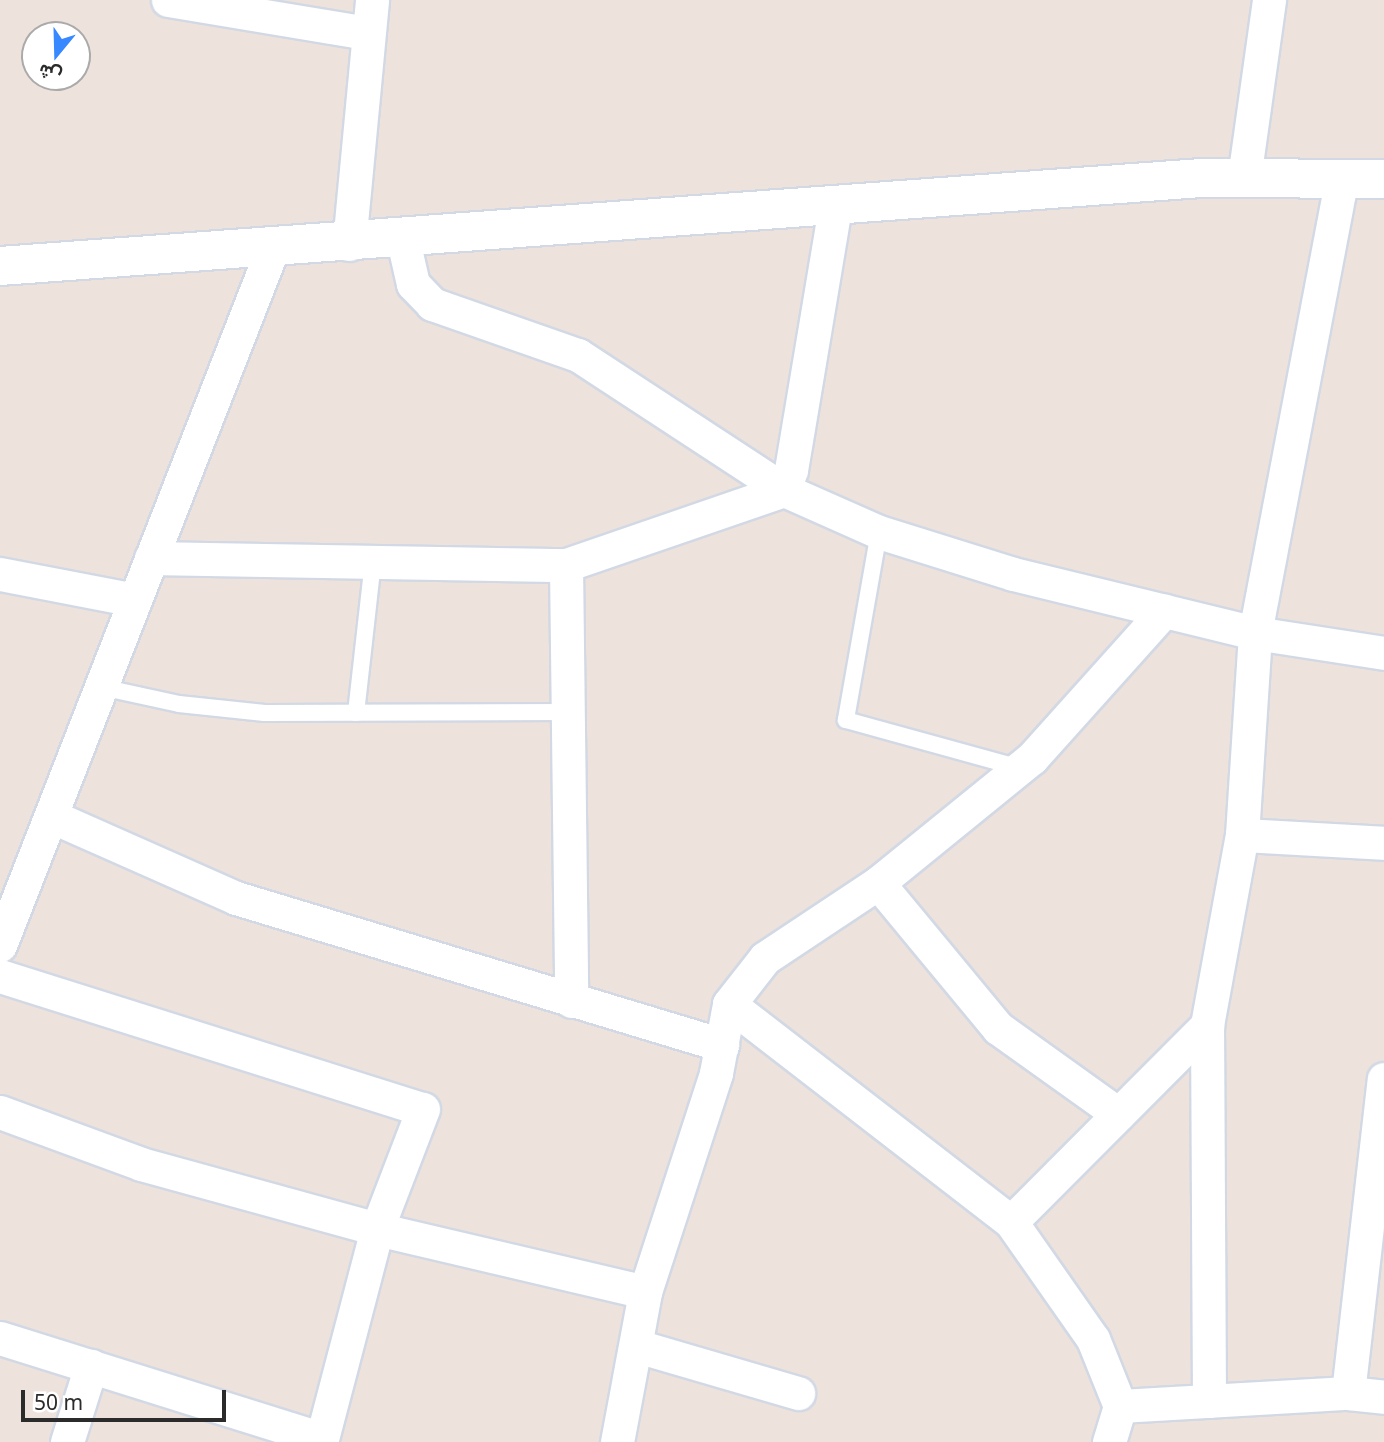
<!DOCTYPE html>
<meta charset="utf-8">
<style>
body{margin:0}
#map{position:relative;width:1384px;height:1442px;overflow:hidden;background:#eee3dc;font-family:"Noto Sans",Vazirmatn,sans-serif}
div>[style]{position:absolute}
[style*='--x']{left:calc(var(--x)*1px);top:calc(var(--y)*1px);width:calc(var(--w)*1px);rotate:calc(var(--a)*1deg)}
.roads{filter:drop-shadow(2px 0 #d2d9e4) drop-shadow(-2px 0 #d2d9e4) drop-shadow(0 2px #d2d9e4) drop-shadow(0 -2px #d2d9e4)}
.lane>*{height:16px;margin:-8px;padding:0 8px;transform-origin:8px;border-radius:8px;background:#fff}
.street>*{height:33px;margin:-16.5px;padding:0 16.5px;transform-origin:16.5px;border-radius:16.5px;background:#fff}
.secondary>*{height:38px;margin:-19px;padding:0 19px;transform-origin:19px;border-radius:19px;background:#fff}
span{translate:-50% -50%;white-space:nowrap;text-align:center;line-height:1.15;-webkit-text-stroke:6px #fff;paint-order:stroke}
.north{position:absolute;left:21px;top:21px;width:70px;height:70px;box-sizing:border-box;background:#fff;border:2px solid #aaa;border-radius:50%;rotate:199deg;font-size:19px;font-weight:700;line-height:28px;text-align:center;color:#2b2b2b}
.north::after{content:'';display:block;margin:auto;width:24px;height:32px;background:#3888ff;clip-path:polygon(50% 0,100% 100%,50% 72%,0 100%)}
.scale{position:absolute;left:21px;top:1390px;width:205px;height:32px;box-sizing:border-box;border:4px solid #2b2b2b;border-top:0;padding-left:9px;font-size:21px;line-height:24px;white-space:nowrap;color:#2b2b2b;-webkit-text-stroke:5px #fff;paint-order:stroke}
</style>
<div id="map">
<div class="roads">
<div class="lane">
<div style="--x:879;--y:532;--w:191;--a:100"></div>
<div style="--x:846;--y:720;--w:180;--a:15.4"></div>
<div style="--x:101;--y:687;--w:80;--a:12.3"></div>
<div style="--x:179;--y:704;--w:86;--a:6"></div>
<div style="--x:265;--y:713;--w:303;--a:-0.2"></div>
<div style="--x:356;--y:713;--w:152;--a:-83.6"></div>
</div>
<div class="street">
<div style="--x:168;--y:0;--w:203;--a:9.4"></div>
<div style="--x:1244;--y:178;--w:180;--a:-82"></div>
<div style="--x:403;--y:240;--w:45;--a:77.2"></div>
<div style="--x:413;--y:284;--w:28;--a:46"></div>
<div style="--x:432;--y:304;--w:155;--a:19.3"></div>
<div style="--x:578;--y:355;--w:246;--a:33.2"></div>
<div style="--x:784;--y:490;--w:21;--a:-71"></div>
<div style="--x:791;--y:470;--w:267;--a:-80.5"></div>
<div style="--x:349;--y:244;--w:245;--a:-84.6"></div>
<div style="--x:151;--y:558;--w:415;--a:1"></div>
<div style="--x:566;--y:565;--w:436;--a:89.3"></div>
<div style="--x:566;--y:565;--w:231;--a:-19"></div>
<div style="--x:784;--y:490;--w:104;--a:23.9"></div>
<div style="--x:879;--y:532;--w:140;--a:17.4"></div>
<div style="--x:1013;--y:574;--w:249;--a:13.7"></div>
<div style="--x:1255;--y:633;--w:131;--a:8.8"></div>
<div style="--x:0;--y:574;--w:137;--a:10.9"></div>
<div style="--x:51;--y:816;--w:202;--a:23.9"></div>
<div style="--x:236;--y:898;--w:508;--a:16.83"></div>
<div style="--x:1242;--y:835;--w:142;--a:3.2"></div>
<div style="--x:878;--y:883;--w:188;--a:50.4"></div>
<div style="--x:998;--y:1028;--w:148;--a:35.6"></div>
<div style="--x:0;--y:945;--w:746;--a:-68.63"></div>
<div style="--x:0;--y:976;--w:443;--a:17.5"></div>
<div style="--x:423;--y:1109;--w:129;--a:111"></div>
<div style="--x:377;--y:1229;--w:220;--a:104.7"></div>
<div style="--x:729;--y:1004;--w:356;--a:37.7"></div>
<div style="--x:1011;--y:1222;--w:143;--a:55"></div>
<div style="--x:1093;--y:1339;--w:72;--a:68.1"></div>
<div style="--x:1120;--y:1406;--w:38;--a:107"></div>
<div style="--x:0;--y:1112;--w:150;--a:20.2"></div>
<div style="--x:141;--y:1164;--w:245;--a:15.4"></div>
<div style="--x:377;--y:1229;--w:275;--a:13.2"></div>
<div style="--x:1011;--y:1222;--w:278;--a:-45.1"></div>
<div style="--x:0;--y:1338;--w:337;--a:17.4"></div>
<div style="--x:637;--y:1346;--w:168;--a:16.3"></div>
<div style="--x:1348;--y:1393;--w:316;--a:-83.5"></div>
<div style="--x:1209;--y:1401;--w:376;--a:-90.3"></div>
<div style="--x:1207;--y:1025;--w:193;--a:-79.6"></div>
<div style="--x:1242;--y:835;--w:202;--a:-86.3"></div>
<div style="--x:1255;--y:633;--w:463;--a:-79.2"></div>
<div style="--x:1120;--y:1406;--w:228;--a:-3.3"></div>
<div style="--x:1348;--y:1393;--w:36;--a:6"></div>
<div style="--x:67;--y:1442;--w:80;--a:-72.5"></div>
<div style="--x:617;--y:1442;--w:153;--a:-79.4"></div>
<div style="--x:645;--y:1292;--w:230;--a:-72"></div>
<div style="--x:716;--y:1073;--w:70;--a:-79.3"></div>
<div style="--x:729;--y:1004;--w:58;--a:-52"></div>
<div style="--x:765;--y:958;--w:136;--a:-33.6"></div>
<div style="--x:878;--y:883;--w:198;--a:-39.1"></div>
<div style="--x:1032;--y:758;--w:198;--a:-48.1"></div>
</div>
<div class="secondary">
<div style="--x:0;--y:266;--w:1205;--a:-4.19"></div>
<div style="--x:1202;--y:178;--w:182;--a:0.3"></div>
</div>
</div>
<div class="north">ش</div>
<div class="scale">50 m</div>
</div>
